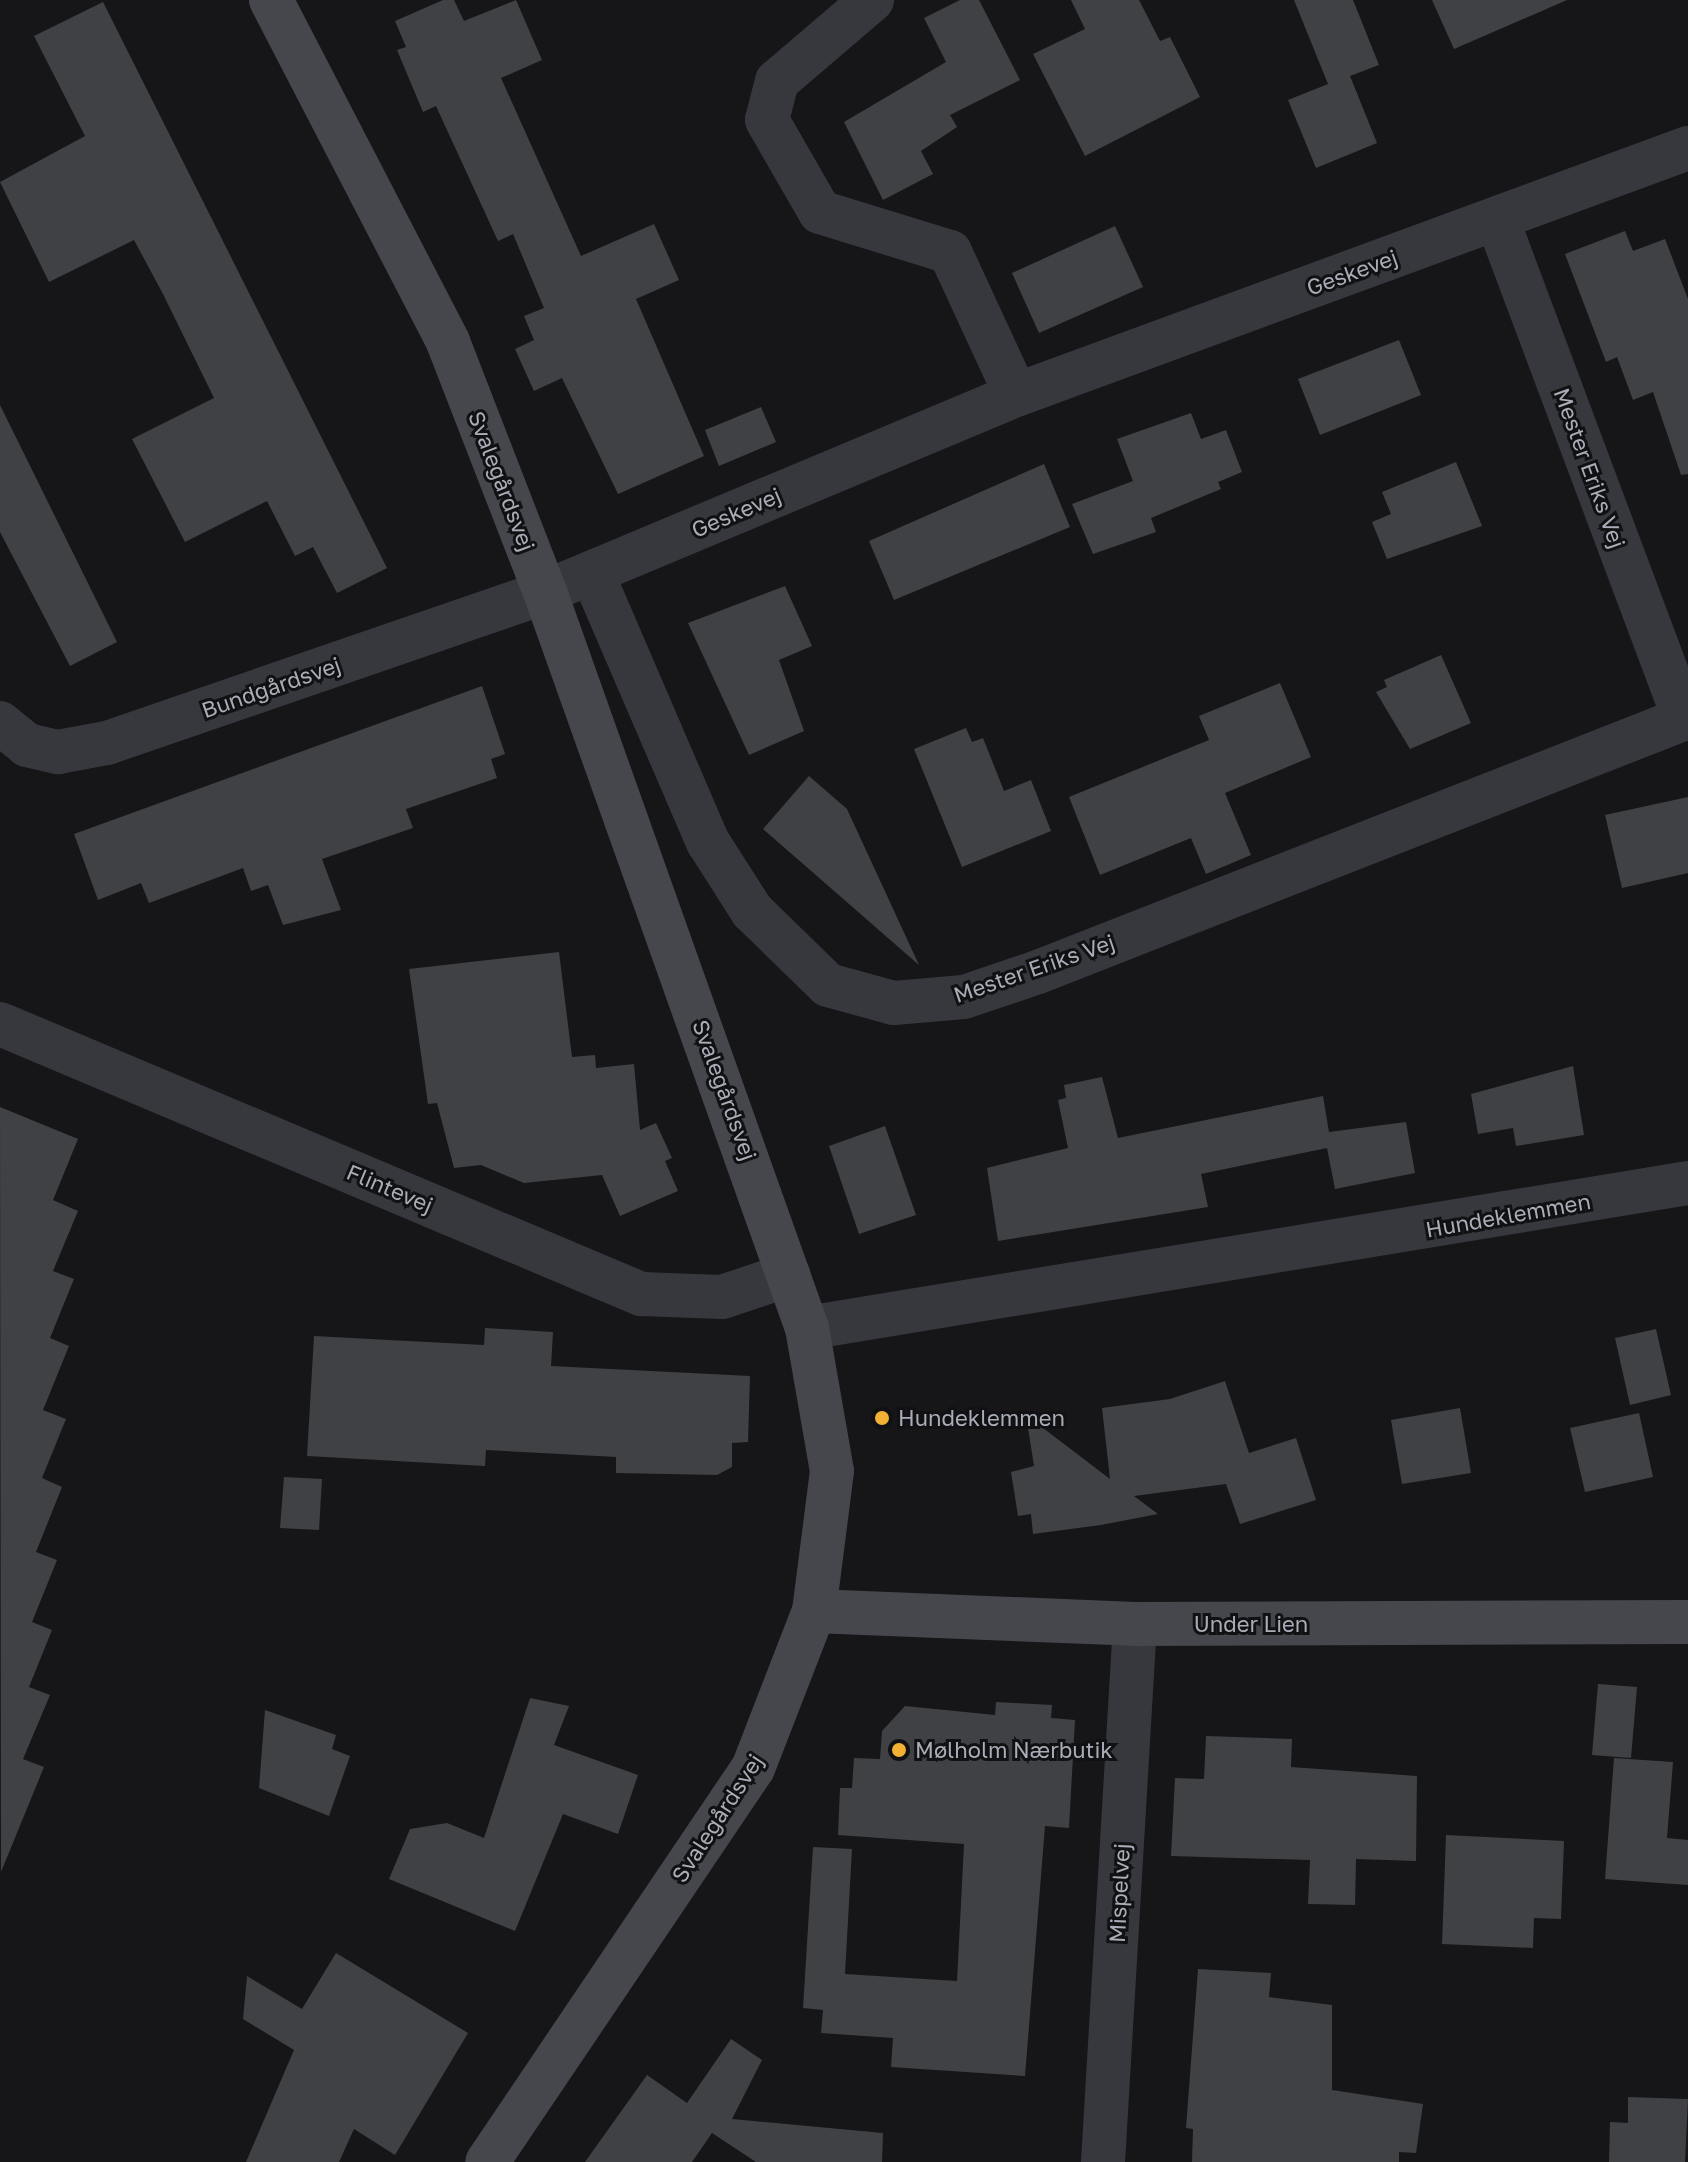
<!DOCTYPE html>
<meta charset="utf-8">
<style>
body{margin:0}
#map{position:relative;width:1688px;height:2162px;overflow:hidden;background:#161618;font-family:"Golos Text",sans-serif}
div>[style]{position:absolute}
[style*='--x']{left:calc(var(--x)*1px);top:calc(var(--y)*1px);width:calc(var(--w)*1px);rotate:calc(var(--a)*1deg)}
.building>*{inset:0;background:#404145}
.street>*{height:44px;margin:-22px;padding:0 22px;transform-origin:22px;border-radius:22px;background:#37383d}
.secondary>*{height:44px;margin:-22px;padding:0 22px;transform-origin:22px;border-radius:22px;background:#45474d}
.dots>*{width:22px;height:22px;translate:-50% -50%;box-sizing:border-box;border:4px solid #111113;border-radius:50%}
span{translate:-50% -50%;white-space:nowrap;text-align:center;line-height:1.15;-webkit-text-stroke:6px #111113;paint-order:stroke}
.street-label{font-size:22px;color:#a8adb8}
.poi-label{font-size:22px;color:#a8adb8}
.left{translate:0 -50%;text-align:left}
</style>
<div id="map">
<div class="building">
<div style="clip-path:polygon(443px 0,454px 0,464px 21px,516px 0,542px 60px,501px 78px,581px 256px,654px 224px,679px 280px,636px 299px,704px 456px,618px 494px,562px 378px,534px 391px,515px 349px,534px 340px,524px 316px,544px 308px,513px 234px,498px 241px,436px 106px,423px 112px,397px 50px,406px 47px,395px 21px)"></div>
<div style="clip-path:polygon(960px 0,979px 0,1020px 80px,950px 115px,957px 127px,921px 151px,933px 174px,883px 200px,844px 122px,946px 62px,924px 18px)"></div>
<div style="clip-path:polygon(1071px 0,1139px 0,1160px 41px,1170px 37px,1200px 97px,1085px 156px,1033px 54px,1085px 29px)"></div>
<div style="clip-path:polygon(1294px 0,1353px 0,1379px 65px,1350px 76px,1377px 143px,1316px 168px,1288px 100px,1328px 84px)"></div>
<div style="clip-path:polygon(1432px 0,1567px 0,1454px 49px)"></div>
<div style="clip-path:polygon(103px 2px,387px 568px,337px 593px,313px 547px,295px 556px,267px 501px,185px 542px,132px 439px,214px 398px,163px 294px,134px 240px,49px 282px,0 182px,85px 136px,34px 36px)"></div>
<div style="clip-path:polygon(1115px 226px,1143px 287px,1039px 333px,1012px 273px)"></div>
<div style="clip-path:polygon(1625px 231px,1633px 251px,1665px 239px,1688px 299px,1688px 474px,1681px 475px,1653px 392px,1633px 400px,1617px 357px,1606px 362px,1565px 254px)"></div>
<div style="clip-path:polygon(1399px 340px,1421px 395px,1320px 435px,1298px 379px)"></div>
<div style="clip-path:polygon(0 405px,117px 642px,70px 666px,0 532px)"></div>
<div style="clip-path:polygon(761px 407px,776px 442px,719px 466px,705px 430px)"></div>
<div style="clip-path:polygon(1191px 413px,1201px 439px,1226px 430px,1242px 472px,1218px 482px,1221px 489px,1151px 518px,1156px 532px,1093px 554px,1072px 504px,1133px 481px,1117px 439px)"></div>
<div style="clip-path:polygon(1456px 462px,1482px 526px,1387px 559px,1372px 522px,1391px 514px,1382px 492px)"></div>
<div style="clip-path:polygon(1044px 464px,1070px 527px,894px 600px,869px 541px)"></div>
<div style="clip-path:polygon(785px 586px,812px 646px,779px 660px,804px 731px,749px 755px,688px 623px)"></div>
<div style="clip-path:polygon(1441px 655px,1471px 723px,1410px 749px,1376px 692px,1387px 687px,1384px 680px)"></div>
<div style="clip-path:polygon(1280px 683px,1311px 757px,1225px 793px,1251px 855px,1206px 874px,1191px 838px,1100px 875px,1069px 797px,1209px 740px,1199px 716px)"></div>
<div style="clip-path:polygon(482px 686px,505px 754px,491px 759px,497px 778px,406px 809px,413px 828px,322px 859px,341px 910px,283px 925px,268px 885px,251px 891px,243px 868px,149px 903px,141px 883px,98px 900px,74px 834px)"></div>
<div style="clip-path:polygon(966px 728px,972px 742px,983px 738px,1004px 791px,1031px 780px,1051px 831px,962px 867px,914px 749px)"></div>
<div style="clip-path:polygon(809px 776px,847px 809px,919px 965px,763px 829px)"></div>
<div style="clip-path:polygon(1688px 797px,1688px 873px,1622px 888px,1605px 815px)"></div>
<div style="clip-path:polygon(559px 952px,572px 1057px,595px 1055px,596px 1068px,634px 1064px,640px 1130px,656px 1123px,672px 1158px,665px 1161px,678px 1191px,620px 1216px,602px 1175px,524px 1183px,481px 1165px,454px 1168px,437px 1103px,428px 1104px,409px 969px)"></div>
<div style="clip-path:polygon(1573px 1066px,1584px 1135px,1516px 1146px,1513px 1128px,1478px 1134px,1471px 1094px)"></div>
<div style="clip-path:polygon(1102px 1077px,1118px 1138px,1323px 1096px,1329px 1132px,1406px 1122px,1415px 1173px,1335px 1189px,1327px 1148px,1201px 1174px,1208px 1207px,998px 1241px,987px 1168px,1068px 1148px,1058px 1100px,1066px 1098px,1064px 1085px)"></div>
<div style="clip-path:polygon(0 1107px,78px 1139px,53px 1200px,78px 1211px,53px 1271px,74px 1279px,50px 1338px,69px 1346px,43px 1410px,66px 1419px,42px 1478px,62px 1487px,36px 1552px,57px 1560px,32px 1622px,52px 1630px,29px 1687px,50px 1695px,23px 1759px,44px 1767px,1px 1872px)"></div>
<div style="clip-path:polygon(885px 1126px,916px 1215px,859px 1234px,829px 1146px)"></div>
<div style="clip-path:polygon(485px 1328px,553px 1332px,551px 1366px,750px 1376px,748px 1442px,732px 1443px,732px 1467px,717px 1475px,616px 1473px,616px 1457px,486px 1450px,485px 1466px,307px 1456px,314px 1336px,484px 1345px)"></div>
<div style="clip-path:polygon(1656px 1329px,1671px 1395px,1630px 1405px,1615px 1338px)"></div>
<div style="clip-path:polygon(1225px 1381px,1249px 1453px,1296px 1438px,1316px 1500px,1240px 1524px,1226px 1484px,1134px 1496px,1158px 1514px,1101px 1525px,1033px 1534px,1031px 1514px,1018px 1516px,1011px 1472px,1034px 1466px,1026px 1415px,1110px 1479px,1102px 1408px,1170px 1399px)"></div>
<div style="clip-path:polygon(1460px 1408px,1471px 1473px,1402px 1484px,1391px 1420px)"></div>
<div style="clip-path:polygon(1639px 1413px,1653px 1477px,1585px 1492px,1570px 1428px)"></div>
<div style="clip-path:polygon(284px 1477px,322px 1479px,319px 1530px,280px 1528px)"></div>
<div style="clip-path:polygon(1598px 1684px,1637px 1687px,1631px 1758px,1592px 1755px)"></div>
<div style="clip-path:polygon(530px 1698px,569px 1706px,554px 1745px,638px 1775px,618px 1834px,563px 1814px,515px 1931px,389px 1879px,410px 1829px,447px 1823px,484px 1838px)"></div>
<div style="clip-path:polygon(996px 1702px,1052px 1705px,1051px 1718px,1075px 1720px,1069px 1828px,1045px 1826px,1025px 2076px,891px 2067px,893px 2038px,821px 2033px,823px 2010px,803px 2008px,813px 1847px,852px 1849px,845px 1974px,957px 1981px,964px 1844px,838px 1835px,840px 1788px,852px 1788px,854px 1758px,880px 1759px,882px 1731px,905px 1706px,995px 1715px)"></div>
<div style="clip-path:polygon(265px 1710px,336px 1735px,332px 1749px,350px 1756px,329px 1816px,259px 1788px)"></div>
<div style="clip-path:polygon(1206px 1736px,1292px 1739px,1291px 1767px,1417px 1776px,1416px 1861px,1356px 1859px,1355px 1905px,1308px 1904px,1310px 1860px,1171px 1856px,1175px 1778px,1204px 1779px)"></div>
<div style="clip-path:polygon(1614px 1758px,1673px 1762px,1667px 1838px,1688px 1840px,1688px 1885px,1605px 1879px)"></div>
<div style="clip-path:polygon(1446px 1835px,1564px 1841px,1561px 1919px,1534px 1918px,1533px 1948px,1442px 1944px)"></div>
<div style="clip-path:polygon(336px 1953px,468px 2033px,395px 2155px,354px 2129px,339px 2162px,246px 2162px,294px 2050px,243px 2019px,247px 1976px,302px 2009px)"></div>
<div style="clip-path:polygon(1198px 1969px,1271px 1973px,1269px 1997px,1332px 2005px,1332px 2090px,1423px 2104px,1416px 2153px,1399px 2152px,1399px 2162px,1192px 2162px,1193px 2129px,1186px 2128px)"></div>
<div style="clip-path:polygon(731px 2039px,762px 2060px,732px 2119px,883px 2133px,882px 2162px,756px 2162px,712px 2133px,692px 2162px,585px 2162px,647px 2075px,687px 2103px)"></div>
<div style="clip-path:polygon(1628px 2097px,1688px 2099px,1685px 2162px,1609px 2162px,1610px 2122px,1628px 2123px)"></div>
</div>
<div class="street">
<div style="--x:872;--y:0;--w:125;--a:139.5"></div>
<div style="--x:777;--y:81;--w:40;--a:104.4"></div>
<div style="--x:767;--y:120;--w:106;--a:60.1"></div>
<div style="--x:820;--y:212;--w:136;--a:17.1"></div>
<div style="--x:950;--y:252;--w:157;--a:65.2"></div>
<div style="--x:1497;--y:219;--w:533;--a:69.46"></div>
<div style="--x:592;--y:573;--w:293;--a:66.7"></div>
<div style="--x:708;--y:842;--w:82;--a:57.5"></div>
<div style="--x:752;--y:911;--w:106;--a:44.2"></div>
<div style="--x:828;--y:985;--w:68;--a:15.3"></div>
<div style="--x:894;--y:1003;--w:70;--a:-4.9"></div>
<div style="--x:964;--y:997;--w:78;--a:-18.7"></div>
<div style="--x:1038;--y:972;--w:698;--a:-21.42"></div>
<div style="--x:0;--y:723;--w:35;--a:39"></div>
<div style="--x:27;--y:745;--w:32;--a:13"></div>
<div style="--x:58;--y:752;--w:50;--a:-10.4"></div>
<div style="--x:107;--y:743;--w:463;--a:-19"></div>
<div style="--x:545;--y:592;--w:511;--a:-22.7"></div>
<div style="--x:1016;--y:395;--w:716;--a:-20.18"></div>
<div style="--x:0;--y:1024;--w:696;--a:22.84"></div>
<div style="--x:641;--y:1294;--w:81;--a:2.1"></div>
<div style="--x:722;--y:1297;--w:70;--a:-18.4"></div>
<div style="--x:807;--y:1328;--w:893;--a:-9.35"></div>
<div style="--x:1103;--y:2162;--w:539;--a:-86.6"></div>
</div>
<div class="secondary">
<div style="--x:271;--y:0;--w:385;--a:62.6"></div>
<div style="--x:448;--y:342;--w:268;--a:68.8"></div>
<div style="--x:545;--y:592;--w:781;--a:70.41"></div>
<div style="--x:807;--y:1328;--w:145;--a:80.1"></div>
<div style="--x:832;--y:1471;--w:141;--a:97.3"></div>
<div style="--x:814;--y:1611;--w:168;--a:111.2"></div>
<div style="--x:753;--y:1768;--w:475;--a:124"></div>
<div style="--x:814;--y:1611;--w:321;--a:2.3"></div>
<div style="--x:1135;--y:1624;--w:553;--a:-0.21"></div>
</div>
<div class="dots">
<div style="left:882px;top:1418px;background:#f2b134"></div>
<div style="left:899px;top:1750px;background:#f2b134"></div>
</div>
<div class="street-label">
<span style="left:1352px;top:272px;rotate:-20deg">Geskevej</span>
<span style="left:1590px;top:468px;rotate:70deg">Mester Eriks Vej</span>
<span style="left:502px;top:481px;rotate:69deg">Svalegårdsvej</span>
<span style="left:736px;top:512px;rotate:-23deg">Geskevej</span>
<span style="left:271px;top:687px;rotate:-19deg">Bundgårdsvej</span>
<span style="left:1034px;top:968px;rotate:-19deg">Mester Eriks Vej</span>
<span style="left:725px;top:1090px;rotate:70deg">Svalegårdsvej</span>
<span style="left:390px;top:1188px;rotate:23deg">Flintevej</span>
<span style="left:1508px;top:1215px;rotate:-10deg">Hundeklemmen</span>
<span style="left:1251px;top:1624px">Under Lien</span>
<span style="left:717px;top:1818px;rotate:-57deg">Svalegårdsvej</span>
<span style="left:1119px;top:1893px;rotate:-87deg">Mispelvej</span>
</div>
<div class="poi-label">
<span class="left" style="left:898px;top:1418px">Hundeklemmen</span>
<span class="left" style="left:915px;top:1750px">Mølholm Nærbutik</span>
</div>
</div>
